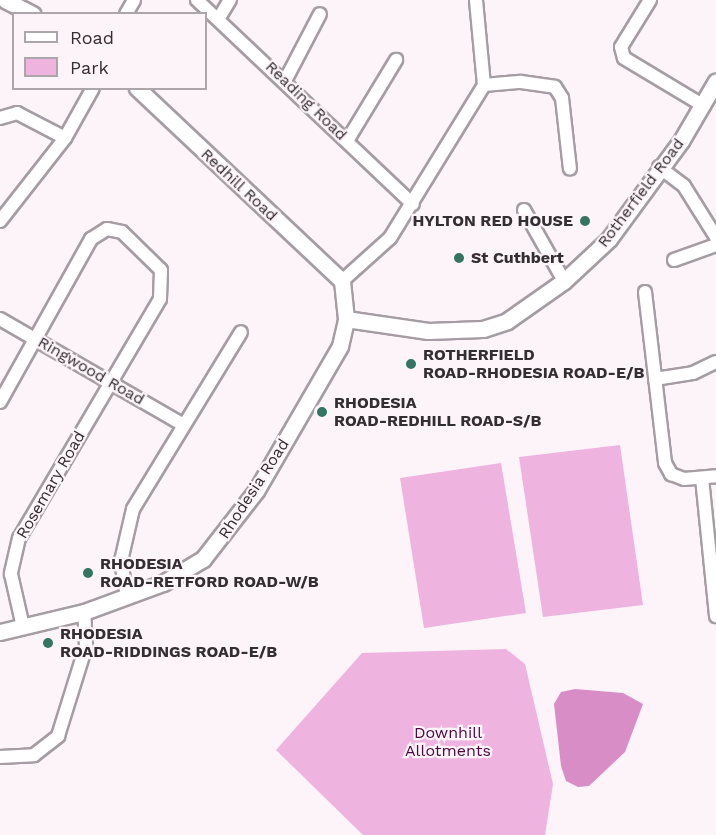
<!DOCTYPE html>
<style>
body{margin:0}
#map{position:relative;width:716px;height:835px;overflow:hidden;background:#fdf4fa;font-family:"Work Sans",sans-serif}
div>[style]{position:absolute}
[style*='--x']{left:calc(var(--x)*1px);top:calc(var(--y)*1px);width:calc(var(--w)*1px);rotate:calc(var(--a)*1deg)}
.green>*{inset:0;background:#eeb3de}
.water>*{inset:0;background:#d98dc6}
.roads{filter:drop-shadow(2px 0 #a59da3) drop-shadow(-2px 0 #a59da3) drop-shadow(0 2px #a59da3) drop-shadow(0 -2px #a59da3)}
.minor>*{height:12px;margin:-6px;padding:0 6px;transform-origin:6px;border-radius:6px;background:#fff}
.tertiary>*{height:15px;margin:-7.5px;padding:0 7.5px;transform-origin:7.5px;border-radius:7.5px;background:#fff}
.dots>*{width:16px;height:16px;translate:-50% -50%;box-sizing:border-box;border:3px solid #fdf4fa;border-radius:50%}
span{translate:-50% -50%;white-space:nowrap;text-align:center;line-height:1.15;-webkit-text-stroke:4.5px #fdf4fa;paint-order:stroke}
.street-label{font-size:16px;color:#322e31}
.poi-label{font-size:16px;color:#322e31;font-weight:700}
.right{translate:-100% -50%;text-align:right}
.left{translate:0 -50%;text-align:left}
.park-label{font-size:16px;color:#4d0741}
.legend{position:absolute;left:12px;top:12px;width:195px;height:78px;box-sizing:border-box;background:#fdf4fa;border:2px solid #aca5aa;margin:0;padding:8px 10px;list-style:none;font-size:18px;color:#322e31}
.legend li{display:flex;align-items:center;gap:12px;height:30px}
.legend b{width:30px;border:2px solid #aca5aa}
</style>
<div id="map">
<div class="green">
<div style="clip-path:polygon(620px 445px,643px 605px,543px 617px,519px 457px)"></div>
<div style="clip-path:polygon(501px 463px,526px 613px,424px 628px,400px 478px)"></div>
<div style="clip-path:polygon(506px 649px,525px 664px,553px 784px,545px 835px,363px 835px,276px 750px,362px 653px)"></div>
</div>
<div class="water">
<div style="clip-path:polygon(575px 689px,623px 693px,643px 704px,625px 752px,589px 786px,578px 787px,566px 781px,561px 766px,554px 704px,561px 692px)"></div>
</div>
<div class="roads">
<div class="minor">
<div style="--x:197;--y:0;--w:297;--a:43.4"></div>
<div style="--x:650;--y:0;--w:55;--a:121.7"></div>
<div style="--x:621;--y:47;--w:11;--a:75"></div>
<div style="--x:624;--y:58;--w:93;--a:31"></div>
<div style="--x:126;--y:14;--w:16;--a:-60"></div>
<div style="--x:219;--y:18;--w:21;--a:-59"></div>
<div style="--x:286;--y:79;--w:73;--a:-62.4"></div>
<div style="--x:484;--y:85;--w:37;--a:-5"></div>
<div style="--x:521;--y:82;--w:34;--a:8"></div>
<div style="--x:555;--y:87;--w:13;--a:58"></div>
<div style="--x:562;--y:98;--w:71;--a:83.6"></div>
<div style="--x:0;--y:118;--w:18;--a:-16"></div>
<div style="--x:17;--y:113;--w:54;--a:27.5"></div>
<div style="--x:347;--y:141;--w:95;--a:-58.8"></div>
<div style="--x:659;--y:167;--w:31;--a:37"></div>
<div style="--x:684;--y:186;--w:60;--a:57.9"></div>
<div style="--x:524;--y:210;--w:81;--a:60.6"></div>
<div style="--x:0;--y:221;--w:105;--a:-51.9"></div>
<div style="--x:65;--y:138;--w:57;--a:-60.8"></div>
<div style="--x:674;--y:260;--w:45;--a:-19.7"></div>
<div style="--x:342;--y:281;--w:64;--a:-41.9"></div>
<div style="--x:390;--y:238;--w:180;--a:-58.4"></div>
<div style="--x:484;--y:85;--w:85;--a:-95.4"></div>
<div style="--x:645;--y:292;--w:172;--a:83.3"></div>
<div style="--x:665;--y:463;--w:13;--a:61"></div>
<div style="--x:671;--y:474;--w:14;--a:21"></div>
<div style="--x:684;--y:479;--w:32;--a:-5"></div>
<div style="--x:0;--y:319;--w:210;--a:30"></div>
<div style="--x:655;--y:379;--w:38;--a:-9"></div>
<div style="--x:693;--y:373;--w:25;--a:-26"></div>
<div style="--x:0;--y:402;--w:187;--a:-60.8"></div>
<div style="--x:91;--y:239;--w:19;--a:-32"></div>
<div style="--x:107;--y:229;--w:15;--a:11"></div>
<div style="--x:122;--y:232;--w:54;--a:44.3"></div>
<div style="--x:161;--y:270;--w:29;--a:92"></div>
<div style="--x:160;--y:299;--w:277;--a:120.5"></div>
<div style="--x:19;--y:538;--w:37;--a:103"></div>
<div style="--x:11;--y:574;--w:54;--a:77.2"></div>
<div style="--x:702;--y:478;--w:139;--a:84.2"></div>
<div style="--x:127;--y:596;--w:36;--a:-100"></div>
<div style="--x:121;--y:561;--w:53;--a:-77"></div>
<div style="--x:133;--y:509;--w:207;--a:-58.6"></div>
<div style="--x:0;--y:757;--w:34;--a:-3"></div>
<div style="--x:34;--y:755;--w:31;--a:-38"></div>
<div style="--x:58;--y:736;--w:94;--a:-72.7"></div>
<div style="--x:86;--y:646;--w:34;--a:-93"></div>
</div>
<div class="tertiary">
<div style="--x:5;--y:0;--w:31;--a:27"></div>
<div style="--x:346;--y:319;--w:83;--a:8.3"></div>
<div style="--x:428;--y:331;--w:55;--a:-2.1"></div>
<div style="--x:483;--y:329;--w:25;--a:-18"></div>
<div style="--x:507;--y:321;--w:70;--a:-35.1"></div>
<div style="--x:564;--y:281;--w:62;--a:-43"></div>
<div style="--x:609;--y:239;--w:122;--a:-53.7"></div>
<div style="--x:681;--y:141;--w:69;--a:-59.7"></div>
<div style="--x:0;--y:632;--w:86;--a:-13.4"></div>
<div style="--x:84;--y:612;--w:84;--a:-20.2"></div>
<div style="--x:163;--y:583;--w:47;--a:-31"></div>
<div style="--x:203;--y:559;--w:86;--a:-52.1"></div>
<div style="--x:256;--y:491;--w:168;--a:-59.9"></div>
<div style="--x:340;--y:346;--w:28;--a:-77"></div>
<div style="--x:346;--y:319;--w:38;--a:-96"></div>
<div style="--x:342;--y:281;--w:282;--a:-136.7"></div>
</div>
</div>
<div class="dots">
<div style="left:585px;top:221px;background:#347462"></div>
<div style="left:459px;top:258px;background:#347462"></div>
<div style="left:411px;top:364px;background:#347462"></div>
<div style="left:322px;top:412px;background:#347462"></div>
<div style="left:88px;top:573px;background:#347462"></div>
<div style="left:48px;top:643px;background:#347462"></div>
</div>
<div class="street-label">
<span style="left:306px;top:101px;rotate:44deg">Reading Road</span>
<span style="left:239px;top:185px;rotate:43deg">Redhill Road</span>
<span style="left:641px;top:193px;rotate:-53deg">Rotherfield Road</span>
<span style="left:91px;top:371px;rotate:30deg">Ringwood Road</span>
<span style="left:51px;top:485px;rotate:-60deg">Rosemary Road</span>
<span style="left:254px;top:489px;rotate:-57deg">Rhodesia Road</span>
</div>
<div class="poi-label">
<span class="right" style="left:573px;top:221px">HYLTON RED HOUSE</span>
<span class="left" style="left:471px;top:258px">St Cuthbert</span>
<span class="left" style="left:423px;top:364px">ROTHERFIELD<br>ROAD-RHODESIA ROAD-E/B</span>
<span class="left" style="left:334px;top:412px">RHODESIA<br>ROAD-REDHILL ROAD-S/B</span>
<span class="left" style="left:100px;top:573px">RHODESIA<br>ROAD-RETFORD ROAD-W/B</span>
<span class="left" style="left:60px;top:643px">RHODESIA<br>ROAD-RIDDINGS ROAD-E/B</span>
</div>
<div class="park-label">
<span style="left:448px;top:742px">Downhill<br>Allotments</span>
</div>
<ul class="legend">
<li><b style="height:8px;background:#fff"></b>Road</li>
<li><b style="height:16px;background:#eeb3de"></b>Park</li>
</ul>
</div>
